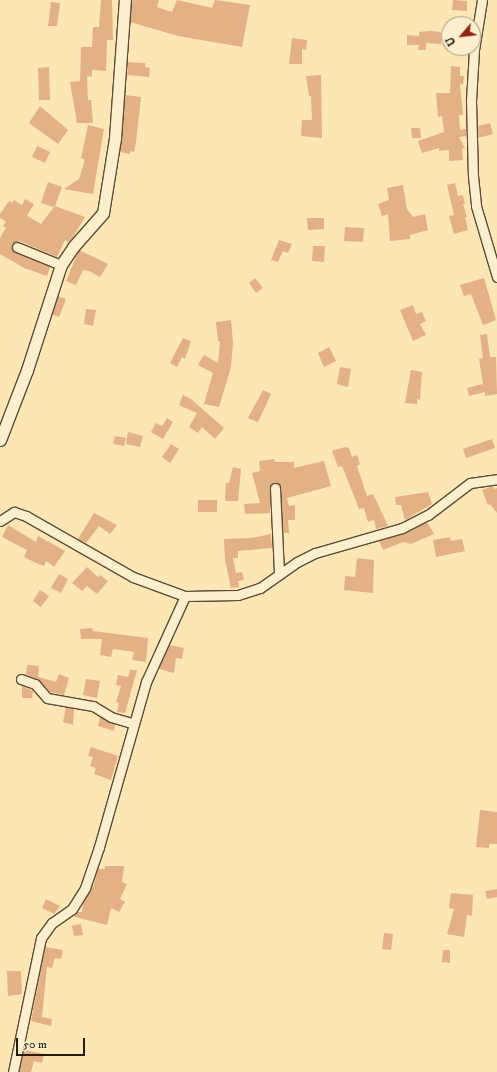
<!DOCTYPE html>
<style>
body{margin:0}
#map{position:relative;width:497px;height:1072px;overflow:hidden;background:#fbe6b4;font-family:"IM FELL DW Pica",serif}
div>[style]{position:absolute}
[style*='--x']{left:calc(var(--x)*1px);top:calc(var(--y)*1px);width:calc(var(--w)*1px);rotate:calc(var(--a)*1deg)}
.building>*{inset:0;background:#e4b185}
.roads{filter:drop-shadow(1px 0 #5c4c37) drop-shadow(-1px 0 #5c4c37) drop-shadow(0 1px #5c4c37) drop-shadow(0 -1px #5c4c37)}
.minor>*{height:9px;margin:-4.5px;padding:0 4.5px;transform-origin:4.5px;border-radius:4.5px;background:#fcefce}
.tertiary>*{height:11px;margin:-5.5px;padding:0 5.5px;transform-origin:5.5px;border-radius:5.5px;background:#fcefce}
span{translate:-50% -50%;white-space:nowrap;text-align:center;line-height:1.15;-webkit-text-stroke:3px #fcefce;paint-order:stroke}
.north{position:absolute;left:441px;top:16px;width:40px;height:40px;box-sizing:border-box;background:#fcefce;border:1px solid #a79981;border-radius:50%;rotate:242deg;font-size:11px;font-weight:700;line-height:16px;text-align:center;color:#27190d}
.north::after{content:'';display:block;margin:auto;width:14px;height:18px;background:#8f2418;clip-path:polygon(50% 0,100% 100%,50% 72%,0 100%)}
.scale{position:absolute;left:16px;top:1038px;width:69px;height:18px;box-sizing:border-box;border:2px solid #27190d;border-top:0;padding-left:5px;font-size:12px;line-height:14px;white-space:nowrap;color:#27190d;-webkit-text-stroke:3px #fcefce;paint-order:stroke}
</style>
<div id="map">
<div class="building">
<div style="clip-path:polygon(101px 0,112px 0,113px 40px,107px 40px,106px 71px,92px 70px,92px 77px,87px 76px,88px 100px,91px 100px,93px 123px,77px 123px,70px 82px,80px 81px,81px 47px,92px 47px,93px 27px,99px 27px)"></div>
<div style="clip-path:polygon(132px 0,159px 0,157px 7px,172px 12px,177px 0,212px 8px,215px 0,250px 5px,242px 47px,178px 36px,130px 22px)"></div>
<div style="clip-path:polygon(453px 0,467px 1px,467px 11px,452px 10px)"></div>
<div style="clip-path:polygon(51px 2px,60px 3px,57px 26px,48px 26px)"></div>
<div style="clip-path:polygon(430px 31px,441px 32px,441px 44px,426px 43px,426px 50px,418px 50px,419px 45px,407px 45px,407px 35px,419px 36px,419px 32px)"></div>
<div style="clip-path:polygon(292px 38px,307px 40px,306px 50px,302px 49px,302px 64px,289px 64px)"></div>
<div style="clip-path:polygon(128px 62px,145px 63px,145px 67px,150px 68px,149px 77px,127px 75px)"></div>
<div style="clip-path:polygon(451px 66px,460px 67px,460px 76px,464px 76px,463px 85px,460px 84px,463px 115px,459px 115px,460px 130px,466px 129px,466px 136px,459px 137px,465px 148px,462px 149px,463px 160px,449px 161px,449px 150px,439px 151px,439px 148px,422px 153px,418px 141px,444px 132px,442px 116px,438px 117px,436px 93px,450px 93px)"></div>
<div style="clip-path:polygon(49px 67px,50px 100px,39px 100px,38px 68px)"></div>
<div style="clip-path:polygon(321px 75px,322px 138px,301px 136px,302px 120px,312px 120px,311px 96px,309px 96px,306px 76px)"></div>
<div style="clip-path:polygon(125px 95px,141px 97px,136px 142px,134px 152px,130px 151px,130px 154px,120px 152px)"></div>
<div style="clip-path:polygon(40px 106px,68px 130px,58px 144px,29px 123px)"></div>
<div style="clip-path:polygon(490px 123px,493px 134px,478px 138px,478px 126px)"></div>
<div style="clip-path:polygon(88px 125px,104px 129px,93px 194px,64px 189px,79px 179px,84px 163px,84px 159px,81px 158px)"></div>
<div style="clip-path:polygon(411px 128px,420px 128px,421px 138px,412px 138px)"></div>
<div style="clip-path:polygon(37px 146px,50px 152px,45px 163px,32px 157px)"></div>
<div style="clip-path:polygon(48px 182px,62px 187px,55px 206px,85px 217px,73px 237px,68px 242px,65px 240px,57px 257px,19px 241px,12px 244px,14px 252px,50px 267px,47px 276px,24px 268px,0 254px,0 238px,6px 228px,3px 226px,6px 222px,0 218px,0 214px,9px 201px,12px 203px,14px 200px,22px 205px,25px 199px,34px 204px,27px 216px,41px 224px,54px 207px,41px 203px)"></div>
<div style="clip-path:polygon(455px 183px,458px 196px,463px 195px,465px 204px,463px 204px,467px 217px,465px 217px,468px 230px,454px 234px,449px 216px,454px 215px,447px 185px)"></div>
<div style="clip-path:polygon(403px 185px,407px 209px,413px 217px,425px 214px,428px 230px,410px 235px,410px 239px,390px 241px,388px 214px,382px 216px,378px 204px,389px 200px,387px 188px)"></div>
<div style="clip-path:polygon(307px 218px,324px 218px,324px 229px,308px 230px)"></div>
<div style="clip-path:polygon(345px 227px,364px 228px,363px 242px,344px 241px)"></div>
<div style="clip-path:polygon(279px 240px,292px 244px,288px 253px,283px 251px,278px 262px,271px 260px)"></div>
<div style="clip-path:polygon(313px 246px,325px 246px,324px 262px,312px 261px)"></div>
<div style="clip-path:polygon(79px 250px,108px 264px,100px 277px,89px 271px,83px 270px,76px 285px,66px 281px)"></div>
<div style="clip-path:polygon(255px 278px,263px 288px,256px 293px,249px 283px)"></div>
<div style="clip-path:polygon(484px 278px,496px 320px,483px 325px,471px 294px,464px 296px,460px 285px)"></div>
<div style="clip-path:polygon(58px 296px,66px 299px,59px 317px,52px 314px)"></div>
<div style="clip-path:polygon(413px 305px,416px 314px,422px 312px,426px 321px,420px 324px,426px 335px,413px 341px,400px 310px)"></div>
<div style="clip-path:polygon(86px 309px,96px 310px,93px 326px,84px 324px)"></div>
<div style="clip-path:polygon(231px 320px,233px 343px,231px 367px,219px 407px,204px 404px,213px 373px,198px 365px,204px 355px,218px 363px,220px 341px,218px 341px,216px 322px)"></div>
<div style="clip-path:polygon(487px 334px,490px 357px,496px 357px,497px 394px,485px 396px,485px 392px,469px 396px,467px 388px,483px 384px,479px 359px,483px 358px,480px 335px)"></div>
<div style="clip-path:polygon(183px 338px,191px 341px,185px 359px,182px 357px,177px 367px,170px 363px)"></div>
<div style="clip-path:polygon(329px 347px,336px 361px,324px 367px,318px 353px)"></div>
<div style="clip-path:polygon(340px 367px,351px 369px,348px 387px,337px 384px)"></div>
<div style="clip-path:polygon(411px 370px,422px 372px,420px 400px,417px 399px,417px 404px,405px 403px)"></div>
<div style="clip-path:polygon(263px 390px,271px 394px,258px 422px,248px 418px)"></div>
<div style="clip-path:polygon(183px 395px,191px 399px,224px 428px,215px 439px,202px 427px,198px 433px,189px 427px,197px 413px,179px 405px)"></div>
<div style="clip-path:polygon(167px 418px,173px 422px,163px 439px,151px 432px,156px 423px,162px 426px)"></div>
<div style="clip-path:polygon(128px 432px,143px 436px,140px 447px,126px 444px)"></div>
<div style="clip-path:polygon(115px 436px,126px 438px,124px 446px,113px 444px)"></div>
<div style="clip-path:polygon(492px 439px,495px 448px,466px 458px,463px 449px)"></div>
<div style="clip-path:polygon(171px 444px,179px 449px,170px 463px,162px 457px)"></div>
<div style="clip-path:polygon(345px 447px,349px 448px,352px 457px,357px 455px,360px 464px,357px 466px,367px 496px,373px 494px,388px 526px,376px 529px,374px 520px,368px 522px,364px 508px,359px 509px,342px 466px,338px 467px,332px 451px)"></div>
<div style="clip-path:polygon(274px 459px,275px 462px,294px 462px,294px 468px,324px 461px,331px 486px,287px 498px,289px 506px,295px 505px,295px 520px,288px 520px,289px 533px,283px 533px,281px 488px,277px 483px,270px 486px,270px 513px,245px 514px,244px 504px,260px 503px,252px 473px,260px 471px,259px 461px)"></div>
<div style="clip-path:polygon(233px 467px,241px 469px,238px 501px,225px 501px,226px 483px,229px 483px)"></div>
<div style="clip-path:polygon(493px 486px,494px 489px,497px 488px,497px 513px,490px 504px,488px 505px,482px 490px)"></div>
<div style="clip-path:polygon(428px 492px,432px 504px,405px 520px,401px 505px,396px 505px,395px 497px)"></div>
<div style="clip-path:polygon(198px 500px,217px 500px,217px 512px,198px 512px)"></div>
<div style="clip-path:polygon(94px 513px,117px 525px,110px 534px,99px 526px,86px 543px,78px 539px)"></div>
<div style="clip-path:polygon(427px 522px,434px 534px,411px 544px,403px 542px,383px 550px,379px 541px,405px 533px)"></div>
<div style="clip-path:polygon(8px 525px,36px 542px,38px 536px,65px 551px,54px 567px,46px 561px,44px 566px,34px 562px,24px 557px,27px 550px,2px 537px)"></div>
<div style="clip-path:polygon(271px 534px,272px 548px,238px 551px,238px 558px,233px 558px,236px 573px,242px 572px,244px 580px,238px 581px,239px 587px,231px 588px,225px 559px,224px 539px,251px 538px)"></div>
<div style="clip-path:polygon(450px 537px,451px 541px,462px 539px,465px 551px,436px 557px,433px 540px)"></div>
<div style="clip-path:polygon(357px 558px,374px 560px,373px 593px,344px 590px,345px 576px,355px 577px)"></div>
<div style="clip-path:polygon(87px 567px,98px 577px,100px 575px,108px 581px,97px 594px,87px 586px,82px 591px,72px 583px)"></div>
<div style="clip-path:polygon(59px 574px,68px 579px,61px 593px,51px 588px)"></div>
<div style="clip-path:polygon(40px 590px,49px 596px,41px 607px,33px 601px)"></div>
<div style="clip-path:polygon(92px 628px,93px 631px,148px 638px,146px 662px,132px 660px,134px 652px,113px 649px,111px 657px,100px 655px,102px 639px,81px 639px,80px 629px)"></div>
<div style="clip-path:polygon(169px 645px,184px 648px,182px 659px,176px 658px,174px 673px,159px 669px)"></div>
<div style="clip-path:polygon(27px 665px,39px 666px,38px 677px,56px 682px,59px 674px,69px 678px,64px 695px,50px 692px,39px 680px,26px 674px)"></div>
<div style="clip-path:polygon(130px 670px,137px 670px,125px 713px,117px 712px,119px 703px,116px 702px,121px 686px,116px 685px,118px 675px,128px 677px)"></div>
<div style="clip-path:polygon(86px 679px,100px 681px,97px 698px,83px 695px)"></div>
<div style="clip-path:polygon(22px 686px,33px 691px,32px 698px,22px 698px)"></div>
<div style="clip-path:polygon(66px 707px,74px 709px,73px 725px,63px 722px)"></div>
<div style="clip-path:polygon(100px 717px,115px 724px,114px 731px,98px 726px)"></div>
<div style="clip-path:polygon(91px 747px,118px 756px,111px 780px,94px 774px,96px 768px,90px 766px,93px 757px,88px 756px)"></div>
<div style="clip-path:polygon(480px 810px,497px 812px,497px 844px,489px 844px,489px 848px,476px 847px)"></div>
<div style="clip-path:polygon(105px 866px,124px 866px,122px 882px,127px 884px,120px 899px,125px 902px,119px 912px,111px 908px,107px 925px,72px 916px,77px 912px,82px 912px,83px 902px,94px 885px,98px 869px,105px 869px)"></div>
<div style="clip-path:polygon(497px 889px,497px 897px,487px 899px,485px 891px)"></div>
<div style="clip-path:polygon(451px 893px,473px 895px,472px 916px,467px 915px,464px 937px,447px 934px,454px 909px,449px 908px)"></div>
<div style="clip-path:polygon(46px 899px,60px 906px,54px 914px,42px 908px)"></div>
<div style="clip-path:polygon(81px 924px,83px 935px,74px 936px,72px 926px)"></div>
<div style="clip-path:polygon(384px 933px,393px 934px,391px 950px,382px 949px)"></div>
<div style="clip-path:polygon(45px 947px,63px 950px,61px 959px,55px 958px,52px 968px,47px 967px,42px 1017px,52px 1019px,51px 1026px,31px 1021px)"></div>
<div style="clip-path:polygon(443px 950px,450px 950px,450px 963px,442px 962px)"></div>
<div style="clip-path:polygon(7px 971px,21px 971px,22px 994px,8px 996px)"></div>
<div style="clip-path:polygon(24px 1050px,44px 1054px,42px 1063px,34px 1061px,31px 1072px,19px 1072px)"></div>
</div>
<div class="roads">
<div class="minor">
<div style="--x:482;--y:0;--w:51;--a:99.1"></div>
<div style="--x:474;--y:50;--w:51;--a:93.4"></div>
<div style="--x:471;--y:101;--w:75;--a:88.5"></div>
<div style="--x:473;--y:176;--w:30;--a:84"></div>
<div style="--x:476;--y:206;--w:74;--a:73.5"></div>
<div style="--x:17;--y:247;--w:48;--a:22.2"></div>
<div style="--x:275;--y:488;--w:86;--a:87.3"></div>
<div style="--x:0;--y:521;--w:17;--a:-33"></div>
<div style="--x:14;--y:512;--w:13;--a:18"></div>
<div style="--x:26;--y:516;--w:123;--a:29.7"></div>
<div style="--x:133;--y:577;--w:55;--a:20.1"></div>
<div style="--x:185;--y:596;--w:53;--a:-1.1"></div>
<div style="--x:238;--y:595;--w:23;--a:-18"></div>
<div style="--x:260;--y:588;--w:45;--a:-35.1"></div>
<div style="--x:297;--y:562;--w:20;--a:-27"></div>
<div style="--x:315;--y:553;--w:91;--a:-16"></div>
<div style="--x:402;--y:528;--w:29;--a:-27"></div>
<div style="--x:428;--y:515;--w:53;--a:-37.3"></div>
<div style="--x:470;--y:483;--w:27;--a:-8"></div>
<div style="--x:21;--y:679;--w:15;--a:20"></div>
<div style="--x:35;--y:684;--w:18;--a:49"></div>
<div style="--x:47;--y:698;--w:47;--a:9.9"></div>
<div style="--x:93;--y:706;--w:21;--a:31"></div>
<div style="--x:111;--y:717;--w:22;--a:16"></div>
<div style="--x:13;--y:1072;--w:137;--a:-78.2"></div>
<div style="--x:41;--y:938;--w:19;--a:-54"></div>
<div style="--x:52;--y:923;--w:24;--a:-35"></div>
<div style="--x:72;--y:909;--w:25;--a:-58"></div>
<div style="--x:85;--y:888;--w:43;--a:-71.1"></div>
<div style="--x:99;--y:847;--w:172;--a:-74.1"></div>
<div style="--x:146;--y:682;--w:94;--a:-65.6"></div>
</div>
<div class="tertiary">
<div style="--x:0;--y:440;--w:75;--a:-68.9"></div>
<div style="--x:27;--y:370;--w:110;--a:-72.1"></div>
<div style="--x:61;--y:265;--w:22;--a:-56"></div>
<div style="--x:73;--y:247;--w:45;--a:-48.6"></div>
<div style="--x:103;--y:213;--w:76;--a:-80.9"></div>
<div style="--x:115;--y:138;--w:138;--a:-85.9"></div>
</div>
</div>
<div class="north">U</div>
<div class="scale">50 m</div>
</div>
